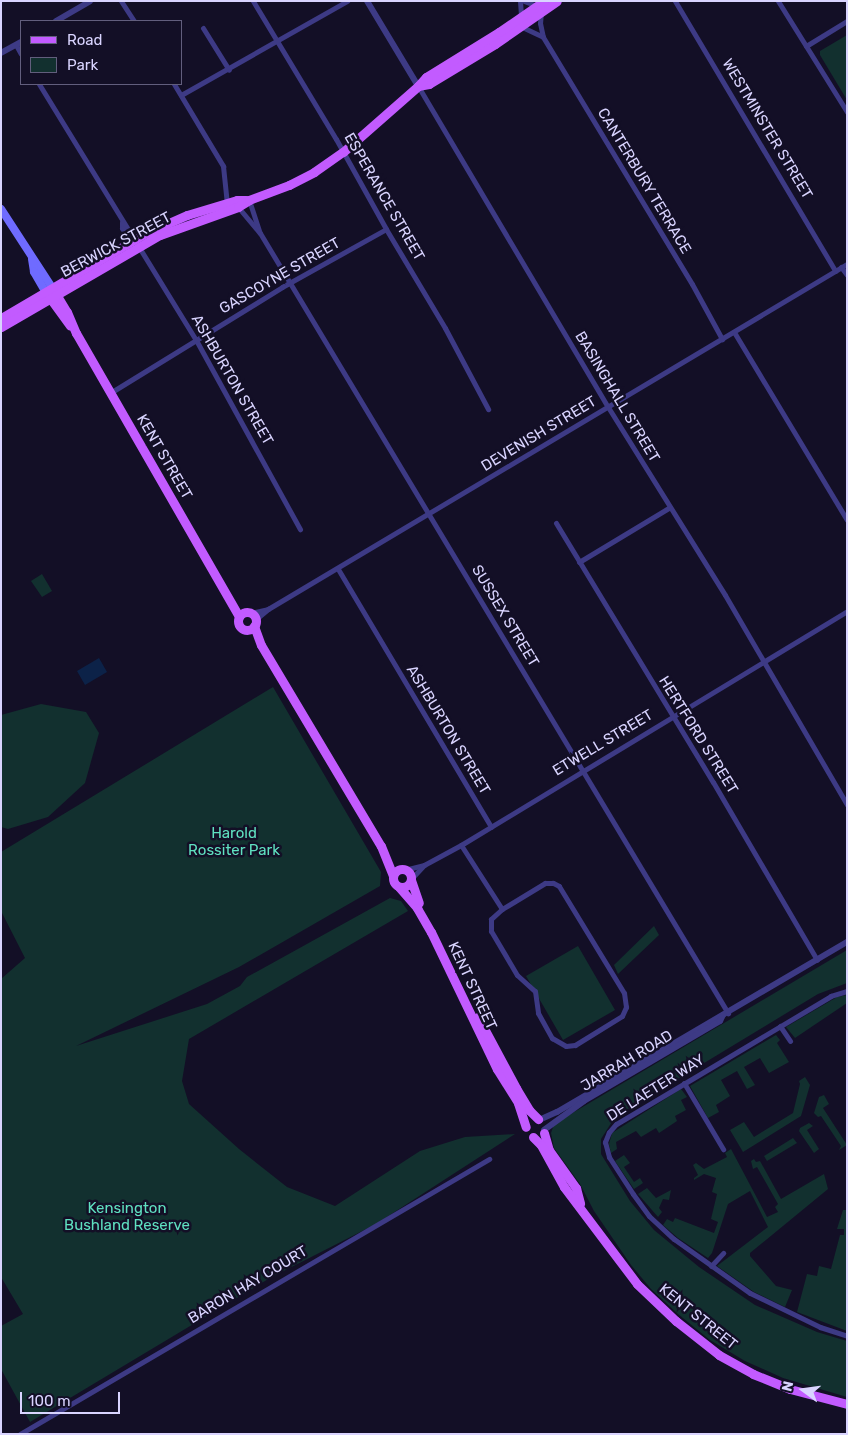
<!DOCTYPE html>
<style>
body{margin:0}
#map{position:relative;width:848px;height:1435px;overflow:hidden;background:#130f26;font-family:Rubik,sans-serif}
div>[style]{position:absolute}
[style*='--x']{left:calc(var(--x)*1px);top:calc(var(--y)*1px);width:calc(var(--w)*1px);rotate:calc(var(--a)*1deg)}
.green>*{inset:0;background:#12302f}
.water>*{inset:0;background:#0c2248}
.minor>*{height:5px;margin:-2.5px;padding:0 2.5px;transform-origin:2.5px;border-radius:2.5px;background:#3d3a85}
.tertiary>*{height:6px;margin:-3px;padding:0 3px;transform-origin:3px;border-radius:3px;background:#3d3a85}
.secondary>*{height:8px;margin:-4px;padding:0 4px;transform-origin:4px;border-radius:4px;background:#6f6bff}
.primary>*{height:9px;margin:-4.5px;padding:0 4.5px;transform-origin:4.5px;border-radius:4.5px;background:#c25bff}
.primary>.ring{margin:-4.5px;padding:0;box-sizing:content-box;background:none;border:9px solid #c25bff;border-radius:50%}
span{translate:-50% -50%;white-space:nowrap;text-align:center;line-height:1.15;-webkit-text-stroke:5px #130f26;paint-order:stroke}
.street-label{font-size:15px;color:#d9d4ff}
.park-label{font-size:15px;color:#5fe0c0}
.frame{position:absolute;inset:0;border:2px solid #d9d4ff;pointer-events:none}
.legend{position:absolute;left:20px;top:20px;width:162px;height:65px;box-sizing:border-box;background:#130f26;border:1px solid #625e7d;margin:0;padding:6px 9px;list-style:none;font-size:15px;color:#d9d4ff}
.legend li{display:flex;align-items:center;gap:10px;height:25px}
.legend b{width:25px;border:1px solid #625e7d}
.north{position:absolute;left:778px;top:1365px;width:50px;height:50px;-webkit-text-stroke:4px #130f26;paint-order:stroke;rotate:284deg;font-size:14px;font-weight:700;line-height:20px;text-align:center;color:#d9d4ff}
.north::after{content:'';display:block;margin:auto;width:18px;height:22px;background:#d9d4ff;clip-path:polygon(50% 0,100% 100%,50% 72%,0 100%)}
.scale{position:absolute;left:20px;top:1392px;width:100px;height:22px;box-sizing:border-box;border:2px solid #d9d4ff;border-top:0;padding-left:6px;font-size:15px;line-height:18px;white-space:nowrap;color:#d9d4ff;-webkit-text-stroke:4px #130f26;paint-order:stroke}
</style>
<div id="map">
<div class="green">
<div style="clip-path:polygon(847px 35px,847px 100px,820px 55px,820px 51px)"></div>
<div style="clip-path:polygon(42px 574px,52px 591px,42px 597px,31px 581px)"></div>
<div style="clip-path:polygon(273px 687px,381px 872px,380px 886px,239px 967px,76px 1046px,207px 1004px,240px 986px,247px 977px,390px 898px,401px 901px,408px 911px,189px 1039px,182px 1081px,189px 1104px,239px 1149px,287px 1187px,335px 1206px,420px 1151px,465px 1137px,515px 1134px,376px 1224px,270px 1278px,30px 1422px,1px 1369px,1px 1326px,23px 1314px,1px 1277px,1px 979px,25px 958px,1px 911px,1px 852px)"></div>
<div style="clip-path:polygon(41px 704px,86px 712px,99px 733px,85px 783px,48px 817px,8px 829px,1px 827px,1px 715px)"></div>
<div style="clip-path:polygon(654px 926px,659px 935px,618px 974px,614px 965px)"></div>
<div style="clip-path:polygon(578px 946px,615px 1010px,563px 1040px,526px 976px)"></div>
<div style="clip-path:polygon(847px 950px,847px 983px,818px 994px,615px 1117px,601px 1139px,601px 1154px,630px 1201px,654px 1230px,699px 1267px,755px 1305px,817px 1332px,847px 1341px,847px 1397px,783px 1378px,745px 1361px,710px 1340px,678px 1314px,651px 1289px,631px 1265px,594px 1211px,580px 1184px,554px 1148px,551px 1133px,554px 1124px)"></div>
<div style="clip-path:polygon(847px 995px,847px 1003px,795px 1038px,786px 1027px,837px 997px)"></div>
<div style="clip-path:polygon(776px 1035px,780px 1040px,777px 1043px,789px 1062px,769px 1073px,760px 1058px,744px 1067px,755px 1085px,747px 1089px,737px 1071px,721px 1080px,730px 1096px,716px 1105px,719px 1112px,708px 1118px,690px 1086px)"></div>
<div style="clip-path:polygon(805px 1077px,810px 1085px,801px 1116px,743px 1152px,730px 1130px,744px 1122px,754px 1137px,793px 1113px,800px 1084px,799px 1081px)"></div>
<div style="clip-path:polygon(681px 1089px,687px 1097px,681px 1100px,686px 1110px,675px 1116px,677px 1121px,659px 1133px,656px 1128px,641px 1137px,636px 1131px,616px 1142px,617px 1149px,611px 1153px,609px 1144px,612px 1133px)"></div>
<div style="clip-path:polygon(824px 1095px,829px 1104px,823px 1108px,847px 1145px,839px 1150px,841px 1146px,821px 1116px,818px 1117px,814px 1113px,819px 1097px)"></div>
<div style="clip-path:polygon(809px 1123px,813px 1126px,807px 1130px,819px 1149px,814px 1153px,799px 1131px,800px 1128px)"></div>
<div style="clip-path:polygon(793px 1138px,797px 1143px,767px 1161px,764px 1156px)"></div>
<div style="clip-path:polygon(731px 1149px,767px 1217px,778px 1212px,775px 1207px,778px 1204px,757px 1167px,753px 1169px,751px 1161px,754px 1159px,756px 1162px,760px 1161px,781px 1199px,824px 1174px,828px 1189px,750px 1253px,750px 1256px,776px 1286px,792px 1290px,785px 1307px,754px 1292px,717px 1266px,768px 1227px,750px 1191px,728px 1204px,712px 1253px,708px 1258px,678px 1238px,663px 1225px,667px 1219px,673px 1222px,675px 1218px,714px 1233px,718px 1222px,711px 1219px,717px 1194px,712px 1192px,716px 1178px,704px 1174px,694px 1180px,694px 1178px,698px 1175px,693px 1165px,696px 1163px,704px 1169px,727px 1157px,725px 1153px)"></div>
<div style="clip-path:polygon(624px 1155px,630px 1163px,624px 1167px,634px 1182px,640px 1178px,643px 1183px,634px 1189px,615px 1161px)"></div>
<div style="clip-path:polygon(647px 1188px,656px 1198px,671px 1190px,669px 1200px,663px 1199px,659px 1208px,662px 1212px,658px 1217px,638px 1194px)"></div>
<div style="clip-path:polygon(843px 1210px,847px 1210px,847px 1331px,797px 1312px,807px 1274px,817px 1276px,819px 1266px,831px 1269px,840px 1235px,844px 1235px,844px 1229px,837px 1229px)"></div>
</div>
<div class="water">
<div style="clip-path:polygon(99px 658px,107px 672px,85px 685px,77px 671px)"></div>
</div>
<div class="minor">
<div style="--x:121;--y:1;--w:24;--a:57"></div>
<div style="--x:253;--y:1;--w:161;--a:59"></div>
<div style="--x:336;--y:139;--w:103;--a:60.9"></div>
<div style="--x:386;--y:229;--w:115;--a:59.2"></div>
<div style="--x:445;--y:328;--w:92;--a:62"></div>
<div style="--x:520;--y:1;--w:15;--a:86"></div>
<div style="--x:524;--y:1;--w:14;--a:21"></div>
<div style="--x:675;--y:1;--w:314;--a:59.3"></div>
<div style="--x:778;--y:1;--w:131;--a:58.1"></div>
<div style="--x:541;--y:12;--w:11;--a:95"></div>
<div style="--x:540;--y:23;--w:14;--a:78"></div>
<div style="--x:543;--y:37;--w:288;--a:58.9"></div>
<div style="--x:692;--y:284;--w:63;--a:61.4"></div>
<div style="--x:522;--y:27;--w:23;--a:25"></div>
<div style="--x:203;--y:28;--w:49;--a:58.2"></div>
<div style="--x:16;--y:45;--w:10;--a:61"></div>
<div style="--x:806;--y:46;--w:48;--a:-31.4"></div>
<div style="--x:39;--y:84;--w:300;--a:58.5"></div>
<div style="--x:196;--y:340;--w:216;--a:61.2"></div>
<div style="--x:174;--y:84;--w:96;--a:59.1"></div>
<div style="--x:223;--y:166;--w:37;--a:84"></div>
<div style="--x:418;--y:86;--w:373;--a:59.4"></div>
<div style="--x:608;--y:407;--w:221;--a:58.1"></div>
<div style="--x:725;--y:595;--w:243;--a:59.8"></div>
<div style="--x:181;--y:95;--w:191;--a:-29.5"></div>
<div style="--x:249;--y:200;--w:33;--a:72"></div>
<div style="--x:238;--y:207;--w:34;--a:50"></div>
<div style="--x:260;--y:233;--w:910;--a:59.04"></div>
<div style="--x:122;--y:222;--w:6;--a:90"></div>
<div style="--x:122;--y:228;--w:18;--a:56"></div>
<div style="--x:841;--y:267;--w:10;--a:53"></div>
<div style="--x:734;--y:332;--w:219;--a:59"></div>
<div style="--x:110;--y:393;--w:202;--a:-31.6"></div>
<div style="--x:282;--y:287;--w:119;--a:-29.1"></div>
<div style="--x:556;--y:523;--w:303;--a:58.8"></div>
<div style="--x:713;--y:782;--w:206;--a:59.7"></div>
<div style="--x:579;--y:562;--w:106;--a:-31.1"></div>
<div style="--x:338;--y:569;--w:300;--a:59.3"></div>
<div style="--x:251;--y:613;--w:17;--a:-13"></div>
<div style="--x:256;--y:619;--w:16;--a:-40"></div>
<div style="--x:268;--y:609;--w:674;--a:-30.79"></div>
<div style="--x:461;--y:845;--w:76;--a:57.4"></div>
<div style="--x:502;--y:909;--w:15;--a:138"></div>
<div style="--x:491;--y:919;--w:12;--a:90"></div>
<div style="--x:491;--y:931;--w:51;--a:59.4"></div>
<div style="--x:517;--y:975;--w:24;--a:42"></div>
<div style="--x:535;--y:991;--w:22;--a:82"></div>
<div style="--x:538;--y:1013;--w:29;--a:61"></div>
<div style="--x:552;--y:1038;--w:16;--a:30"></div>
<div style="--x:566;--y:1046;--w:9;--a:-6"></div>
<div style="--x:575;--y:1045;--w:55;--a:-31.7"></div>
<div style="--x:622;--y:1016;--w:10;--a:-66"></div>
<div style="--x:626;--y:1007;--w:14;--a:-98"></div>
<div style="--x:624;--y:993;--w:125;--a:-121.3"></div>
<div style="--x:559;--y:886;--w:7;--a:-153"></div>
<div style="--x:553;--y:883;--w:8;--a:180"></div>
<div style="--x:545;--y:883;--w:50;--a:148.8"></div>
<div style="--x:404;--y:870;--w:21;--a:-14"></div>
<div style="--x:424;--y:865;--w:42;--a:-28.4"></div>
<div style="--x:461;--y:845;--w:451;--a:-31.2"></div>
<div style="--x:411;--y:879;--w:19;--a:-47"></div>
<div style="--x:847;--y:991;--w:17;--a:163"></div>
<div style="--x:831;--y:996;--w:250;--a:149.2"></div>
<div style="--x:616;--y:1124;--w:11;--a:131"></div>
<div style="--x:609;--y:1132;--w:11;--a:112"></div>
<div style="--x:605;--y:1142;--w:16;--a:75"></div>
<div style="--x:609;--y:1157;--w:44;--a:57"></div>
<div style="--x:633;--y:1194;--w:27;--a:54"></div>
<div style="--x:649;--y:1216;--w:34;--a:43"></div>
<div style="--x:674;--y:1239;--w:93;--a:35.4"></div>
<div style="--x:750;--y:1293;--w:78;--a:25.9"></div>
<div style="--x:820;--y:1327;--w:28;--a:18"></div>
<div style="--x:780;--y:1026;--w:18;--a:56"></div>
<div style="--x:684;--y:1083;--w:77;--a:59.4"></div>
<div style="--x:711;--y:1266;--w:18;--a:-47"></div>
<div style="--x:20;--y:1434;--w:544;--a:-30.39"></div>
</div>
<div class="tertiary">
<div style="--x:367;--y:1;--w:99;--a:59"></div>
<div style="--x:56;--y:21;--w:39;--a:-30"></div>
<div style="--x:1;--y:53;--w:23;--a:-29"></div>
<div style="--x:539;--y:1120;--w:20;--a:-24"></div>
<div style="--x:557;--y:1112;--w:336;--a:-30.4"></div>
<div style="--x:544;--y:1130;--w:49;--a:-35.9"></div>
<div style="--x:584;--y:1101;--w:158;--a:-30.5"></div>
<div style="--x:720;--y:1021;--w:7;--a:-63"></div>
</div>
<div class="secondary">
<div style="--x:1;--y:209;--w:99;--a:57"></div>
<div style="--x:32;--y:259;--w:13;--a:81"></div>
<div style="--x:34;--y:272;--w:28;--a:60"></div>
</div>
<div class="primary">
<div style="--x:418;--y:86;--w:11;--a:-10"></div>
<div style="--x:429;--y:84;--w:77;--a:-31.2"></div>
<div style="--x:495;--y:44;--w:75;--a:-34.7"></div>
<div style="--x:56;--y:294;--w:21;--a:59"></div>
<div style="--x:67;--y:312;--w:23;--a:67"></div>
<div style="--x:76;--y:333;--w:327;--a:60.1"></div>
<div style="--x:50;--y:298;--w:34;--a:54"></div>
<div style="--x:1;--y:318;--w:168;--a:-30.4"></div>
<div style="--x:146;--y:233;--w:45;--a:-23.7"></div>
<div style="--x:187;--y:215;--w:52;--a:-16.7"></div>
<div style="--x:237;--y:200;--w:9;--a:0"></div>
<div style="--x:1;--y:327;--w:184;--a:-30.1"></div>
<div style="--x:160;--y:235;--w:83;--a:-19.7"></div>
<div style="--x:238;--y:207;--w:13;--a:-32"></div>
<div style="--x:249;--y:200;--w:43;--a:-20.6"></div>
<div style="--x:289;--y:185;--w:28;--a:-27"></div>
<div style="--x:314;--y:172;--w:35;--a:-35"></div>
<div style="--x:343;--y:152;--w:100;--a:-41.3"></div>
<div style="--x:418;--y:86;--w:12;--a:-48"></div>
<div style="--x:426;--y:77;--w:86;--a:-31.7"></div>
<div style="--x:499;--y:32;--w:55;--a:-34.6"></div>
<div class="ring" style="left:238px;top:612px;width:9px;height:9px"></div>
<div style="--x:254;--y:626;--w:20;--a:70"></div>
<div style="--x:261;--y:645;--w:234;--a:59.2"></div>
<div style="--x:381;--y:846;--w:31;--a:68"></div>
<div class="ring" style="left:393px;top:869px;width:9px;height:9px"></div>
<div style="--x:411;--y:880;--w:24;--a:71"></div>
<div style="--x:399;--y:887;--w:28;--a:49"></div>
<div style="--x:417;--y:908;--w:28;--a:60"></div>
<div style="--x:431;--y:932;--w:152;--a:64.3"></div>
<div style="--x:497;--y:1069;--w:40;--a:58"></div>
<div style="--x:518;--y:1103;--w:25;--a:72"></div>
<div style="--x:478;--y:1017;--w:81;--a:61.8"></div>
<div style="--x:516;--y:1088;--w:26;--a:59"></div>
<div style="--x:529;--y:1110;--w:13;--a:45"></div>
<div style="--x:544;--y:1133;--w:18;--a:74"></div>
<div style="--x:549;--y:1150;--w:47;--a:54.6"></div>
<div style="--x:576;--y:1188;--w:16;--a:75"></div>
<div style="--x:533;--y:1137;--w:11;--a:45"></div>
<div style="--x:541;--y:1145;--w:48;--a:61.3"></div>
<div style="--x:564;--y:1187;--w:121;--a:53"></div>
<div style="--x:637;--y:1284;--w:54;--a:43.5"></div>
<div style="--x:676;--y:1321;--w:55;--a:38.3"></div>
<div style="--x:719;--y:1355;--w:39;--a:29"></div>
<div style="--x:753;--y:1374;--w:40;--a:22"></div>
<div style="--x:790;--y:1389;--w:59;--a:14.7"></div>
</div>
<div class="street-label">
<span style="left:767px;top:129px;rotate:59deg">WESTMINSTER STREET</span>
<span style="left:644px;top:181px;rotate:59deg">CANTERBURY TERRACE</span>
<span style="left:384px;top:197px;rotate:60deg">ESPERANCE STREET</span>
<span style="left:116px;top:245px;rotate:-28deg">BERWICK STREET</span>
<span style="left:280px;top:276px;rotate:-30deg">GASCOYNE STREET</span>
<span style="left:232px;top:380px;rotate:60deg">ASHBURTON STREET</span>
<span style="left:617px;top:397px;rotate:59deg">BASINGHALL STREET</span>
<span style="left:539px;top:434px;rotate:-31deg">DEVENISH STREET</span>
<span style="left:164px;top:457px;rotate:60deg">KENT STREET</span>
<span style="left:505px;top:616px;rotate:59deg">SUSSEX STREET</span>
<span style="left:448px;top:730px;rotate:59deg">ASHBURTON STREET</span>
<span style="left:698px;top:735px;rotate:58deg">HERTFORD STREET</span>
<span style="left:603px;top:743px;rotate:-31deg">ETWELL STREET</span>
<span style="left:472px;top:986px;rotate:65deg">KENT STREET</span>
<span style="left:627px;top:1061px;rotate:-31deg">JARRAH ROAD</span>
<span style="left:656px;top:1088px;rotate:-32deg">DE LAETER WAY</span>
<span style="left:248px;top:1285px;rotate:-31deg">BARON HAY COURT</span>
<span style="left:698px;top:1317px;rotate:39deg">KENT STREET</span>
</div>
<div class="park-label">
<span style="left:234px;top:842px">Harold<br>Rossiter Park</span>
<span style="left:127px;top:1217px">Kensington<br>Bushland Reserve</span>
</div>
<div class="frame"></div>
<ul class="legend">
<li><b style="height:6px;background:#c25bff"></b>Road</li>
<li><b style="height:14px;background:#12302f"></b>Park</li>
</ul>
<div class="north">N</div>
<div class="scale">100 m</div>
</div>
